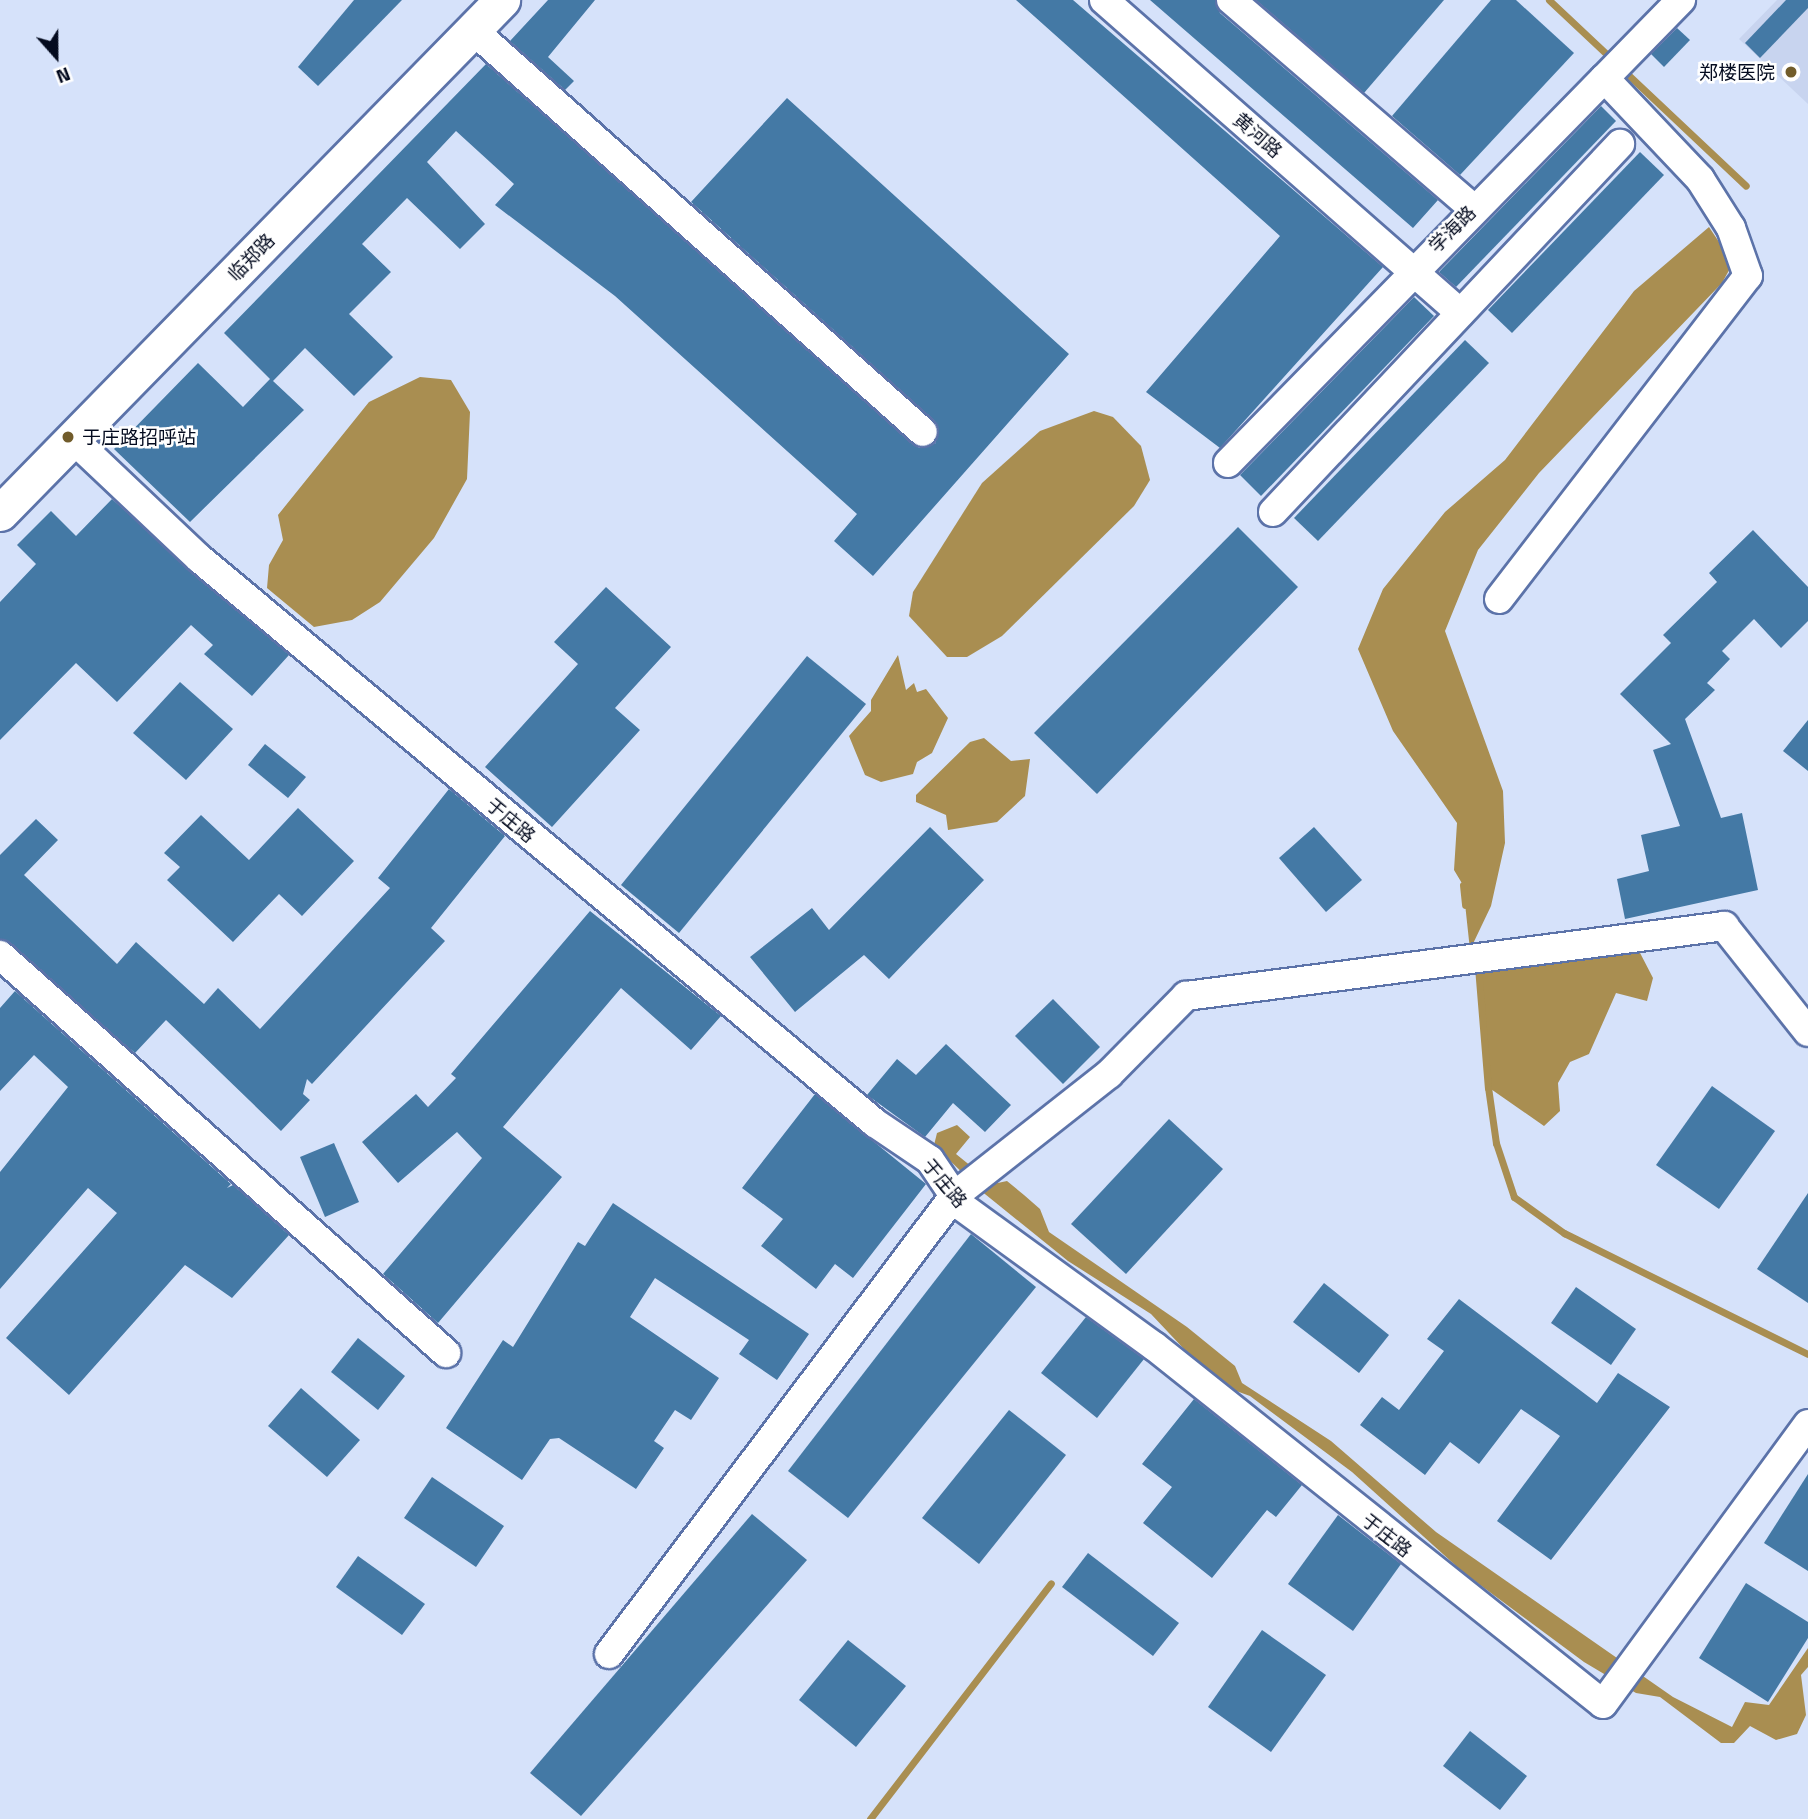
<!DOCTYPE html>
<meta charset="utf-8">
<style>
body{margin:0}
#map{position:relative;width:1808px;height:1819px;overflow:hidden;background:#d6e2fa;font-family:"Titillium Web","Noto Sans SC",sans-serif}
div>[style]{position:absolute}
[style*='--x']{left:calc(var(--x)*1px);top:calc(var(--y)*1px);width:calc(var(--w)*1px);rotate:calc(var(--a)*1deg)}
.built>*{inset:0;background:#c8d4ef}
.water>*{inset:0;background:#a98e51}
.stream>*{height:7px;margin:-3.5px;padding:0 3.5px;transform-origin:3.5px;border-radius:3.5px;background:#a98e51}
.building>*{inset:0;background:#4479a5}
.roads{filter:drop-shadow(2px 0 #5c73a9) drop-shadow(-2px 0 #5c73a9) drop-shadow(0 2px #5c73a9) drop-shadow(0 -2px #5c73a9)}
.minor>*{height:28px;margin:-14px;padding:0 14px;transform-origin:14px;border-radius:14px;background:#fff}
.major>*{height:35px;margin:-17.5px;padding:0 17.5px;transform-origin:17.5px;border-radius:17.5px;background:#fff}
.dots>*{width:19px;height:19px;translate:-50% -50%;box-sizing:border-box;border:4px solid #fff;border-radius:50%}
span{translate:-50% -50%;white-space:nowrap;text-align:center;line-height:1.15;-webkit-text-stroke:5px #fff;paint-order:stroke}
.poi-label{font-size:19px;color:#040b1f}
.right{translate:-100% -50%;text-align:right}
.left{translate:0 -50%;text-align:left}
.street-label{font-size:19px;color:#040b1f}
.north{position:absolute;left:21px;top:21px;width:70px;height:70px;-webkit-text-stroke:5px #fff;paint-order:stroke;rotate:159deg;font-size:19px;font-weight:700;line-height:28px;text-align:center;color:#040b1f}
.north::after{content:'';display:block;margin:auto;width:24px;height:32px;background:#040b1f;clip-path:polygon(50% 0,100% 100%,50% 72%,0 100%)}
</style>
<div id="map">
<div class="built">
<div style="clip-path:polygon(1777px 0,1808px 0,1808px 104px,1739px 39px)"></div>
</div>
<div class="water">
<div style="clip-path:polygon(1709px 227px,1733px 263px,1722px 283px,1539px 473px,1478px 550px,1445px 631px,1503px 791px,1505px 843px,1491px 906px,1470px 950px,1463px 885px,1454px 870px,1457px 823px,1393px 731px,1358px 649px,1383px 589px,1445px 512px,1505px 460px,1634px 291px)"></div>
<div style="clip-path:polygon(420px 377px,451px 380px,470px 412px,467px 479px,434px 538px,380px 602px,352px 620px,314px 627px,267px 588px,269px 565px,283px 540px,278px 515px,369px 402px)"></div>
<div style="clip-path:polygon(1094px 411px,1113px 417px,1141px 446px,1150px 480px,1134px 506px,1002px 636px,967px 657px,947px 657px,909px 616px,913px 592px,982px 483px,1040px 431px)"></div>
<div style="clip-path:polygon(898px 655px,906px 690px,914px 683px,917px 692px,926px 689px,948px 718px,932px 753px,917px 762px,913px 774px,881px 782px,865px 775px,849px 736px,871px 711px,871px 700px)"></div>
<div style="clip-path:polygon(984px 738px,1011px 761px,1030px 759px,1025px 796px,997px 822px,948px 830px,946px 815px,916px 802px,916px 795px,970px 742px)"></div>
<div style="clip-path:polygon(1638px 949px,1653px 978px,1647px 1001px,1616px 993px,1589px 1054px,1570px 1062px,1558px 1083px,1560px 1111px,1544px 1126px,1488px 1087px,1477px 965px)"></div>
<div style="clip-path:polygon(957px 1125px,970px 1137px,956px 1154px,993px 1184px,1007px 1181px,1024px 1195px,1040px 1209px,1049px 1232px,1187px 1327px,1235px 1366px,1242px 1383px,1331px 1441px,1436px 1532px,1673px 1697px,1732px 1727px,1745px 1702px,1769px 1705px,1808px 1648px,1808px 1667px,1801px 1675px,1806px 1715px,1797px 1734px,1776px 1740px,1750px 1726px,1734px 1743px,1721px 1743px,1660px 1697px,1636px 1693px,1584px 1662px,1464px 1573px,1352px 1472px,1250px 1396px,1217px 1384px,1151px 1314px,1068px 1261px,980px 1190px,934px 1145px,937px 1133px)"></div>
</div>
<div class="stream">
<div style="--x:1549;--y:0;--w:88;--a:43.2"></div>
<div style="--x:1622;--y:69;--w:170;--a:43.3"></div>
<div style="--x:1463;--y:885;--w:20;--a:84"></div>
<div style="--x:1478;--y:967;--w:121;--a:85.3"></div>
<div style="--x:1488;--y:1087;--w:57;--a:81.9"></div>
<div style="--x:1496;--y:1143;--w:57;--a:71.6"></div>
<div style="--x:1514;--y:1197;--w:62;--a:35.8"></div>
<div style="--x:1564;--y:1233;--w:272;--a:26.4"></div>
<div style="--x:870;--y:1819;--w:297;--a:-52.5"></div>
</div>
<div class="building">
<div style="clip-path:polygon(354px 0,402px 0,318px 86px,298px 67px)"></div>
<div style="clip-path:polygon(548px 0,595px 0,548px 57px,574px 81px,565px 90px,510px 41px)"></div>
<div style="clip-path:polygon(1016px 0,1073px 0,1383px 267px,1220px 448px,1146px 392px,1280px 236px)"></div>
<div style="clip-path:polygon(1150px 0,1215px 0,1220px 13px,1438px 200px,1413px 228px)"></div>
<div style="clip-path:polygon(1256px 0,1444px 0,1364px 93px)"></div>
<div style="clip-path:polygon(1491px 0,1516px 0,1574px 53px,1460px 175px,1392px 116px)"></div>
<div style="clip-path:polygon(1786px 0,1808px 0,1808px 8px,1760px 58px,1745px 43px)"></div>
<div style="clip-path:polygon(1677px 28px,1690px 40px,1664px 67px,1651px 54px)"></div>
<div style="clip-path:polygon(486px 64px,919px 448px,936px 443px,934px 420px,691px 202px,787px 98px,1069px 354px,873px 576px,834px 541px,857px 514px,615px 296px,495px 205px,514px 184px,456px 131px,427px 162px,485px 224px,460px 249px,407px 198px,362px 244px,391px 272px,349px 314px,393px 357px,354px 396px,305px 348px,273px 381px,304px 410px,190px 522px,114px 449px,198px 363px,243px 407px,270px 379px,224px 333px)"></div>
<div style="clip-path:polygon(1601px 106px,1616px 121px,1456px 287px,1439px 272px)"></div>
<div style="clip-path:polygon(1640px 152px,1664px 175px,1512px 333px,1488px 310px)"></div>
<div style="clip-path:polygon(1414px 297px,1434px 316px,1261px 496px,1240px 475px)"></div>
<div style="clip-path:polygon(1465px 340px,1489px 363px,1318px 541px,1294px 518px)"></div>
<div style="clip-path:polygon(112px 499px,289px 655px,252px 696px,204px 654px,213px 645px,191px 625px,117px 702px,76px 663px,0 740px,0 602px,36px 564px,17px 545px,51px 511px,76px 536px)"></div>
<div style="clip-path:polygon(1238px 527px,1298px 587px,1097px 794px,1034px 733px)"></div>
<div style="clip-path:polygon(1753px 530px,1808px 587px,1808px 621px,1781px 648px,1754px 619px,1722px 651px,1730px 659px,1707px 683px,1715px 690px,1685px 719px,1721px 818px,1742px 813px,1758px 890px,1625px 919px,1617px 879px,1649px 871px,1641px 835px,1680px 826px,1653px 750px,1671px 744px,1620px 694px,1671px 643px,1663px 635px,1717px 582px,1709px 573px)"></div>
<div style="clip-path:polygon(606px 587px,671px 647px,615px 708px,640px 730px,552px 827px,485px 767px,578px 664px,554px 642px)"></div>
<div style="clip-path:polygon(807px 656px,866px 704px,679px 933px,621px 885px)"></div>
<div style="clip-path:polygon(180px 682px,233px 729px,186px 780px,133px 733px)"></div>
<div style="clip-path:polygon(1808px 720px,1808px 771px,1783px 751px)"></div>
<div style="clip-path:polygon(265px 744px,306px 777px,288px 798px,248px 765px)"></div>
<div style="clip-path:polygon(449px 789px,505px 836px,431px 928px,445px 941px,312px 1084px,307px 1079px,303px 1094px,310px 1100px,281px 1131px,166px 1020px,135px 1053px,0 939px,0 855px,36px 819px,58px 840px,24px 875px,117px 964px,136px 942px,204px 1004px,218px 988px,260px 1029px,390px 888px,378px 878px)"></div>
<div style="clip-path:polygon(298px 808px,354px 861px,302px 916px,279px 894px,233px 942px,167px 880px,180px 867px,164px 853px,201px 815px,249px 860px)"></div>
<div style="clip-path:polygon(930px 827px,984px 880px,889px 979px,864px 955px,795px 1012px,750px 957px,812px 908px,829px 930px)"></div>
<div style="clip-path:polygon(1314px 827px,1362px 880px,1326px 912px,1279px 858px)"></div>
<div style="clip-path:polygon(590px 911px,721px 1016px,691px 1050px,621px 988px,503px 1127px,562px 1177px,438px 1323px,383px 1274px,482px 1158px,457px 1132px,398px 1183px,362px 1142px,416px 1094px,428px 1107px,456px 1078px,451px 1074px)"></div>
<div style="clip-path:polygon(15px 991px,231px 1184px,227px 1188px,233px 1185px,289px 1235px,232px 1298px,185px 1265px,69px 1395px,6px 1338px,117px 1213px,88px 1188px,0 1289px,0 1172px,68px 1087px,34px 1055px,0 1091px,0 1008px)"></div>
<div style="clip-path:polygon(1053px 999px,1100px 1047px,1063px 1084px,1015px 1036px)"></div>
<div style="clip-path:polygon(946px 1044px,1011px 1105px,985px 1132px,953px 1103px,925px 1137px,867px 1095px,897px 1059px,916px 1075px)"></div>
<div style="clip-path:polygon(1712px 1086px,1775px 1131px,1719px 1209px,1656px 1165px)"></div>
<div style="clip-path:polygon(815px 1094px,926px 1184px,853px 1278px,835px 1264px,816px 1289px,761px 1246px,783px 1219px,742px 1188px)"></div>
<div style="clip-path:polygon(1169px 1119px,1223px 1169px,1126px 1274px,1071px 1224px)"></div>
<div style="clip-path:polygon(334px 1143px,359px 1202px,325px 1217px,300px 1157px)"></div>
<div style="clip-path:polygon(1808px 1193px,1808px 1303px,1757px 1269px)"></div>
<div style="clip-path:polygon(613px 1203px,809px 1334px,777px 1380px,739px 1354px,749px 1340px,655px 1278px,630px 1317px,719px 1378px,691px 1420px,675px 1410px,654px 1441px,664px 1448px,636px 1489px,559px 1438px,550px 1439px,522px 1480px,446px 1428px,503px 1340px,513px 1347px,578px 1242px,585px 1246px)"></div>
<div style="clip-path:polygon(971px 1234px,1036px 1287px,848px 1518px,788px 1471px)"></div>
<div style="clip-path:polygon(1324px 1283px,1389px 1335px,1359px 1373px,1293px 1322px)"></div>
<div style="clip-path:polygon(1576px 1287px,1636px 1329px,1611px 1365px,1551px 1323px)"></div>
<div style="clip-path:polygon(1459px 1299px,1597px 1403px,1618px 1373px,1670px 1407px,1551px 1560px,1497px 1521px,1560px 1436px,1521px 1409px,1479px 1464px,1450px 1442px,1425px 1475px,1360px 1425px,1382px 1397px,1399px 1410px,1444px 1351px,1427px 1339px)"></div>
<div style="clip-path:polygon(1086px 1317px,1144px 1359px,1097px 1418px,1041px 1373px)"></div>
<div style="clip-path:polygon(358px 1338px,405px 1376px,378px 1410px,331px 1372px)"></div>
<div style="clip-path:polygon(301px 1388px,360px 1440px,327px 1477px,268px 1426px)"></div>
<div style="clip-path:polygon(1194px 1399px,1302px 1485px,1276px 1517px,1267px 1510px,1212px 1578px,1143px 1523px,1172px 1487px,1142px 1464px)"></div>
<div style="clip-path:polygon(1009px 1410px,1066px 1455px,979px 1564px,922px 1518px)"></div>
<div style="clip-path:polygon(1808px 1474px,1808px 1571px,1764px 1543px)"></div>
<div style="clip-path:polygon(432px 1477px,504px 1526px,476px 1567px,404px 1518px)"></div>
<div style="clip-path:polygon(752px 1514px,807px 1560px,581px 1816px,530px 1773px)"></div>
<div style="clip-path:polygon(1338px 1515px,1401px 1564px,1353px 1631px,1288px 1584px)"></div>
<div style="clip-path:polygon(1088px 1553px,1179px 1623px,1153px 1656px,1062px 1587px)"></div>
<div style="clip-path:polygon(358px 1556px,425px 1604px,402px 1635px,336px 1587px)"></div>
<div style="clip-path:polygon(1746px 1583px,1808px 1622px,1808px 1638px,1768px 1702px,1699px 1658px)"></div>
<div style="clip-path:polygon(1262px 1630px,1326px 1675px,1271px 1752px,1208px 1707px)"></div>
<div style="clip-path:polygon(848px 1640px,906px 1686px,856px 1747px,799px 1700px)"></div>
<div style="clip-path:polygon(1470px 1731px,1527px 1776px,1500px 1810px,1443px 1766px)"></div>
</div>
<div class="roads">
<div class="minor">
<div style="--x:1104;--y:0;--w:474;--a:41.3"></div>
<div style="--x:1231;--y:0;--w:319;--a:40.7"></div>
<div style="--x:473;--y:30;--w:603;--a:41.78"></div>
<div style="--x:74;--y:440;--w:173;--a:43.4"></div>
<div style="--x:200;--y:559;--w:880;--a:39.88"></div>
<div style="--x:875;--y:1123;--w:66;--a:33.9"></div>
<div style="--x:930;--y:1160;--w:55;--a:56"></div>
<div style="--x:961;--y:1206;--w:238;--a:36"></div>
<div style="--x:1154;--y:1346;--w:574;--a:38.57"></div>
<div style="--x:1603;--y:1704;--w:347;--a:-53.8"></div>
<div style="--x:1228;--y:463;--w:648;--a:-45.63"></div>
<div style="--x:1273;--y:512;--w:506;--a:-46.68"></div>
<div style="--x:1499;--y:599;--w:408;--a:-52.4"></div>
<div style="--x:1748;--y:276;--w:51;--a:-109.5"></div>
<div style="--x:1731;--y:228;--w:58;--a:-122.3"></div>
<div style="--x:1700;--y:179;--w:139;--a:-133.5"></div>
<div style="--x:0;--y:955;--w:598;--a:41.74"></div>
<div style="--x:609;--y:1654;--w:573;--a:-53.01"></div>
<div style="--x:954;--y:1196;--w:197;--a:-38.2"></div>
<div style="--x:1109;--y:1074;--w:110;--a:-45.4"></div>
<div style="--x:1186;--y:996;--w:543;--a:-7.41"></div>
<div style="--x:1724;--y:926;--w:135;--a:51.6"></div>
</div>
<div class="major">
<div style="--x:0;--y:513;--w:718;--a:-45.62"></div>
</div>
</div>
<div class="dots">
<div style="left:1791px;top:72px;background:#715c2b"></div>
<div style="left:68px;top:437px;background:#715c2b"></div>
</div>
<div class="poi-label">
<span class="right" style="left:1775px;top:72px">郑楼医院</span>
<span class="left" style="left:82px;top:437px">于庄路招呼站</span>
</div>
<div class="street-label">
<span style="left:1258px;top:135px;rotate:41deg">黄河路</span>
<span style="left:1452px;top:229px;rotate:-45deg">学海路</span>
<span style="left:251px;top:257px;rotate:-46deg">临郑路</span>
<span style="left:511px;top:820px;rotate:40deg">于庄路</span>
<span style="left:945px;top:1183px;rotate:50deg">于庄路</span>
<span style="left:1387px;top:1535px;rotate:38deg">于庄路</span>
</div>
<div class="north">N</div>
</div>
